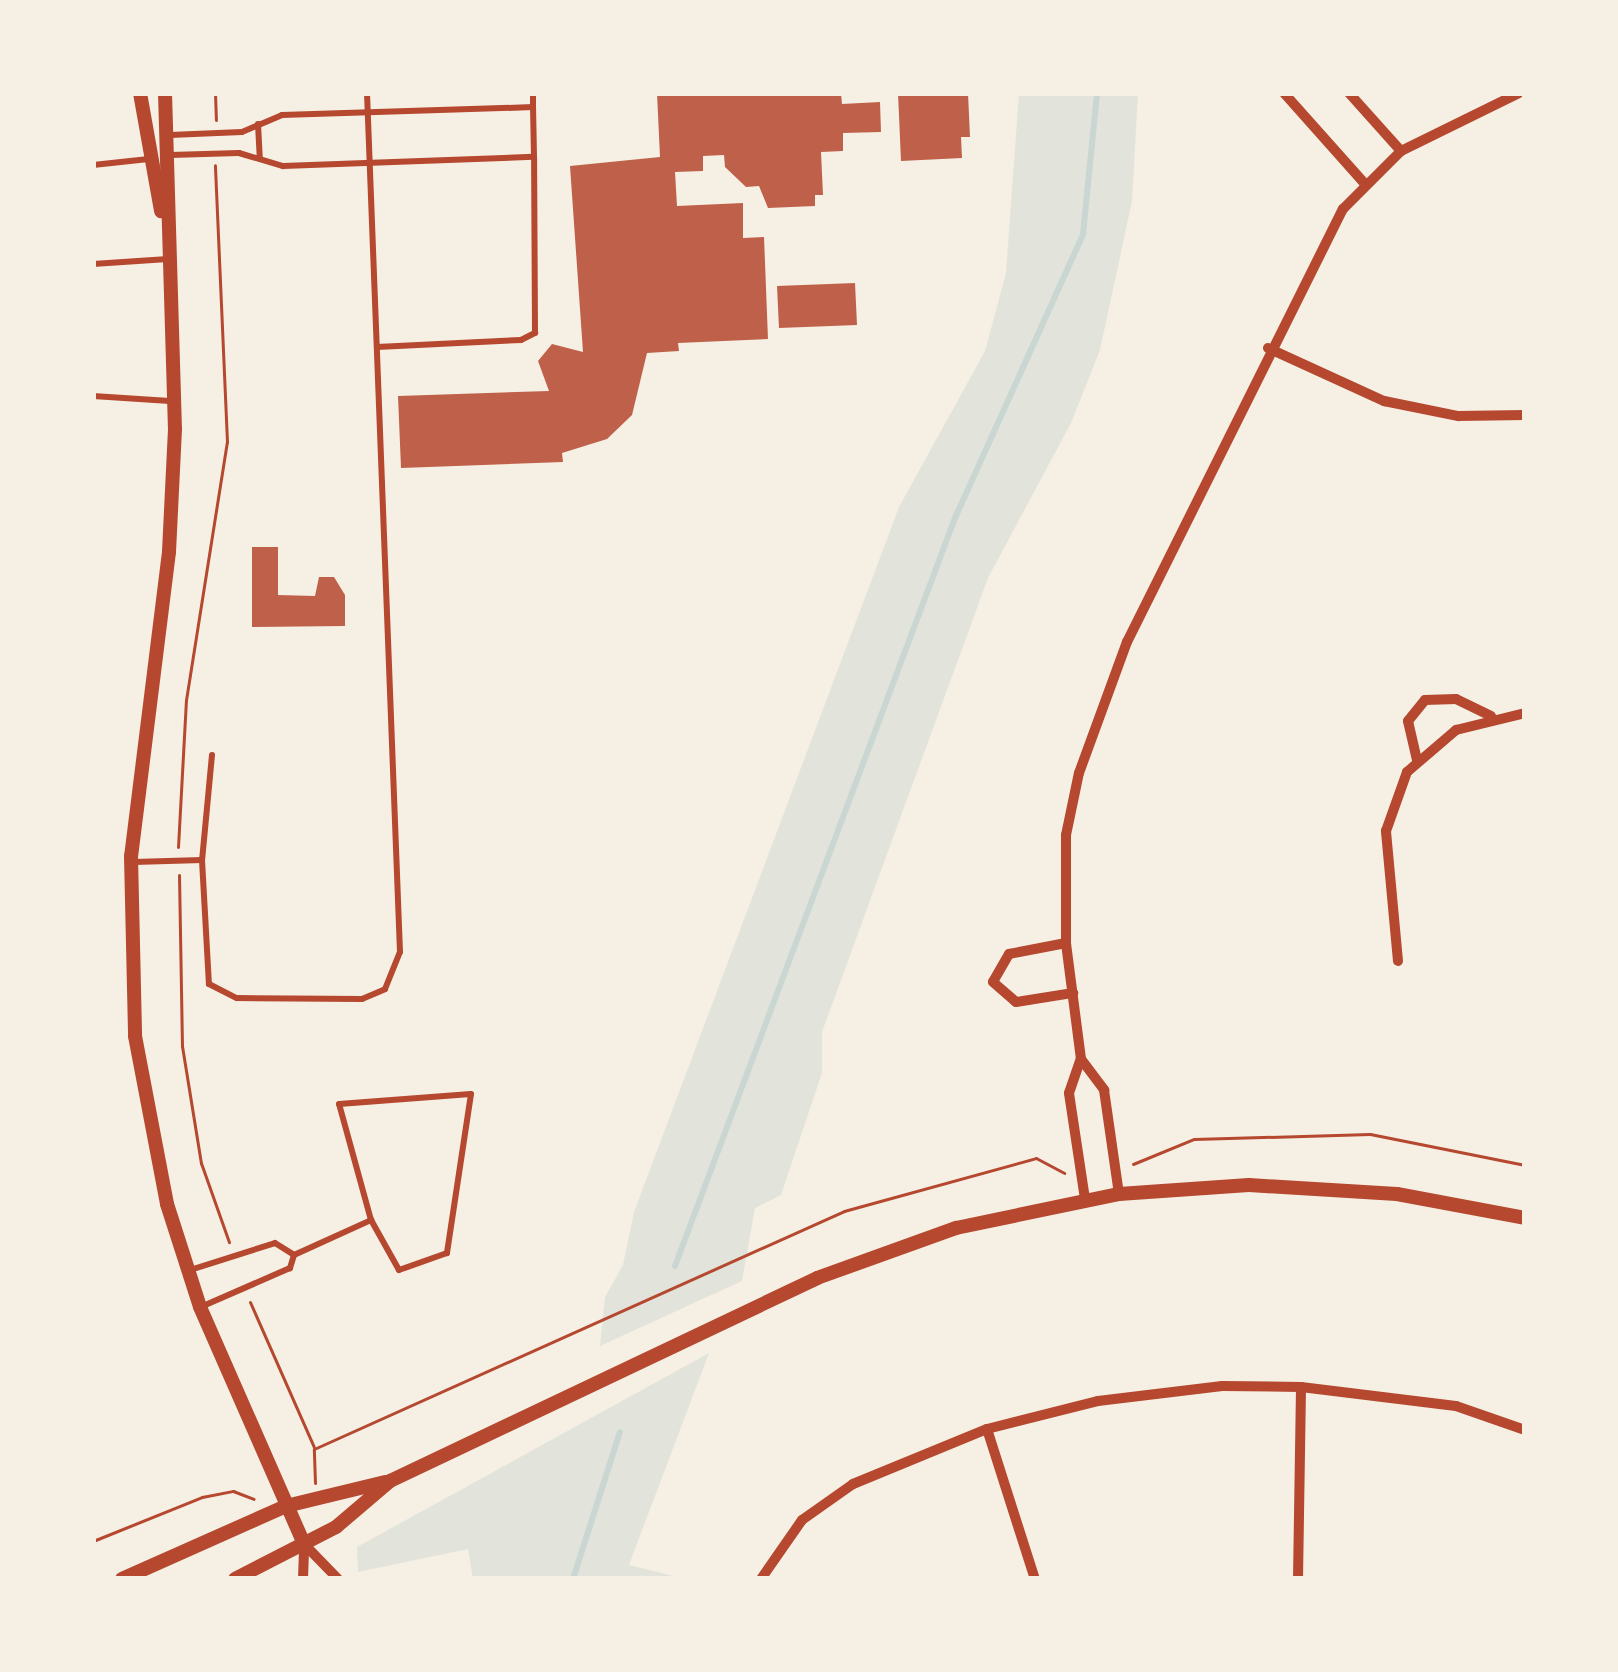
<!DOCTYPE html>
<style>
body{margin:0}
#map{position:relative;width:1618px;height:1672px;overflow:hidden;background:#f6efe4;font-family:"Noto Sans",sans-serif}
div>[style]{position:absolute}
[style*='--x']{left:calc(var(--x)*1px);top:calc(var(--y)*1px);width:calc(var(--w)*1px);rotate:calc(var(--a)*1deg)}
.green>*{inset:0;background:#e2e4dc}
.stream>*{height:6px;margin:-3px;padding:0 3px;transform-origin:3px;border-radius:3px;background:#c9d6d2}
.building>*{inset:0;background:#bf614a}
.path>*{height:3px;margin:-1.5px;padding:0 1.5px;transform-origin:1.5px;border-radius:1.5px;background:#b5482f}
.service>*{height:6px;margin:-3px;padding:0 3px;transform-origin:3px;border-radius:3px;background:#b5482f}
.minor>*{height:10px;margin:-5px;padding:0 5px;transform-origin:5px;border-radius:5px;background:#b5482f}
.tertiary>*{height:14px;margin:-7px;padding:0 7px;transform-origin:7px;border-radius:7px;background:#b5482f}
span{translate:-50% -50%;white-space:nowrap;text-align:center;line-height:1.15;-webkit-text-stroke:9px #f6efe4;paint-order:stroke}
.frame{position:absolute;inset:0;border:96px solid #f6efe4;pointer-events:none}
</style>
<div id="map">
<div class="green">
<div style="clip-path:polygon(1019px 93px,1138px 93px,1132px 201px,1100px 350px,1071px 423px,988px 578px,822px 1032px,822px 1073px,781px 1195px,755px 1208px,742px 1281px,600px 1346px,605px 1297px,623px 1265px,634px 1212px,899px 507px,985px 351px,1006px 273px)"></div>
<div style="clip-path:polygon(709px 1353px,629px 1565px,686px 1579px,473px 1579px,468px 1549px,358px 1572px,357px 1547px)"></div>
</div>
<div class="stream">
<div style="--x:675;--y:1266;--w:799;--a:-69.48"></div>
<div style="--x:955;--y:518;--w:312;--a:-65.7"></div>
<div style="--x:1083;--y:234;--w:142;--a:-84.3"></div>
<div style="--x:573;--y:1579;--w:154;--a:-72.3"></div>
</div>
<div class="building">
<div style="clip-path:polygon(657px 93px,841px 93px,842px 104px,880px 102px,881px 132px,843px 133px,843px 151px,821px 152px,823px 195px,815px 195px,815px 206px,768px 208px,759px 186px,746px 187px,725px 167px,724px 155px,703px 156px,703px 171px,675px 172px,677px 206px,743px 203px,743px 238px,764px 237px,768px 339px,678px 343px,679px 351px,647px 353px,632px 415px,607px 439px,562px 453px,563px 462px,401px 468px,398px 396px,549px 391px,538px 361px,552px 344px,583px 352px,570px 166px,660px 157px)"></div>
<div style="clip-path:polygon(898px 93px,968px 93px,970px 137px,961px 137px,962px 158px,901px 161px)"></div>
<div style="clip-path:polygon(855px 283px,857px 325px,779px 328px,777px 286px)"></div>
<div style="clip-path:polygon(252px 547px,278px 547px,278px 595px,315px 596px,319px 577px,334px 577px,345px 595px,345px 626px,252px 627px)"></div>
</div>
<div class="path">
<div style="--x:215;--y:93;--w:27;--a:88"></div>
<div style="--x:178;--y:847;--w:147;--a:-86.9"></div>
<div style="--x:186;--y:700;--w:261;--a:-81"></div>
<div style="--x:227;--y:442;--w:277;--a:-92.5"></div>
<div style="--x:179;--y:875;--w:171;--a:89"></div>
<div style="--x:182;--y:1046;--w:119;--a:80.8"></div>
<div style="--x:201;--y:1163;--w:84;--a:70.5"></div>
<div style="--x:1133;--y:1164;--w:66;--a:-22.3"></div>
<div style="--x:1194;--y:1139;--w:176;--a:-1.6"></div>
<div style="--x:1370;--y:1134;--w:158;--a:11.3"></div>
<div style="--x:250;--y:1302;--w:158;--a:66.2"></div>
<div style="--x:315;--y:1483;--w:34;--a:-92"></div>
<div style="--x:314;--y:1449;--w:581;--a:-24.18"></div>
<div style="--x:844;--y:1211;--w:199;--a:-15.4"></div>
<div style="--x:1036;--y:1158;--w:32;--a:28"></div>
<div style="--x:93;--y:1541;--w:118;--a:-22"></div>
<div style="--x:202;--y:1497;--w:32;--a:-11"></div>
<div style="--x:233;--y:1491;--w:22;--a:21"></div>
</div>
<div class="service">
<div style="--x:258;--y:124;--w:35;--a:87"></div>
<div style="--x:170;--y:135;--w:72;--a:-2.4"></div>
<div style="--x:242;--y:132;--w:43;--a:-23"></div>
<div style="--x:282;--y:115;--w:251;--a:-1.8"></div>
<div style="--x:533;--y:107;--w:14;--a:-90"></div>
<div style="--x:170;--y:155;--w:69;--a:-1.7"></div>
<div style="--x:239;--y:153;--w:46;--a:16.5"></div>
<div style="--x:283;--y:166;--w:251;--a:-2.1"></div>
<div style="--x:534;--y:157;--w:50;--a:-91.1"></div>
<div style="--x:93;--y:165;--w:56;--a:-6.1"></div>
<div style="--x:93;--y:264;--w:75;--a:-3.8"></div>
<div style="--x:377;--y:347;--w:144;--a:-2.8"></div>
<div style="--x:521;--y:340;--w:16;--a:-27"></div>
<div style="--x:535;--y:333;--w:176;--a:-90.3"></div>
<div style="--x:93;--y:396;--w:77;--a:3.7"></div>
<div style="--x:212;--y:755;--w:105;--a:95.4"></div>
<div style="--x:202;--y:860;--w:124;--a:86.8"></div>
<div style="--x:209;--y:984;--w:31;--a:27"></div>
<div style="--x:237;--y:998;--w:125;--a:0.5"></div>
<div style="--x:362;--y:999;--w:25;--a:-23"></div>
<div style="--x:385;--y:989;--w:40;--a:-68"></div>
<div style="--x:400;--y:952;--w:860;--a:-92.2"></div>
<div style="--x:134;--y:862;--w:68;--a:-1.7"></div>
<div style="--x:294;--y:1255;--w:85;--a:-24.4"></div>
<div style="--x:371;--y:1220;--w:120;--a:-105.4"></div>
<div style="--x:339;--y:1104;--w:132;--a:-4.3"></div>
<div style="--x:471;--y:1094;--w:161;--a:98.6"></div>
<div style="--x:447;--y:1253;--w:51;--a:160.5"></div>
<div style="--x:399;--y:1270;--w:57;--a:-119.2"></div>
<div style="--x:190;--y:1270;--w:89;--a:-17.6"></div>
<div style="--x:275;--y:1243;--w:22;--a:32"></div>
<div style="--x:294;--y:1255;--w:14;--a:107"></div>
<div style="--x:290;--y:1268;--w:95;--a:156.4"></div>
</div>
<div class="minor">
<div style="--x:1284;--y:93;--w:122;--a:48.3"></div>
<div style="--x:1349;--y:93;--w:78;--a:48.1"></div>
<div style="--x:1268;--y:348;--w:128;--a:24.6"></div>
<div style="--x:1384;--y:401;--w:76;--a:11.5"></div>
<div style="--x:1458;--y:416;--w:67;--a:-0.9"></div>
<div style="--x:1417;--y:760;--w:40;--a:-103"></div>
<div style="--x:1408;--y:721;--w:27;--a:-51"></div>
<div style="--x:1425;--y:700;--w:31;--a:-2"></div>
<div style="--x:1456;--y:699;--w:39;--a:26"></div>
<div style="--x:1066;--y:943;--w:58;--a:169.1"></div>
<div style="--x:1009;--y:954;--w:32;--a:120"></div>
<div style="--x:993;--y:982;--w:30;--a:41"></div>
<div style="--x:1016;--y:1002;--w:58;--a:-9"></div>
<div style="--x:1398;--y:961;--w:131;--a:-95.3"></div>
<div style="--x:1386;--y:831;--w:63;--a:-70.4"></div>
<div style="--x:1407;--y:772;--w:65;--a:-40.6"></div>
<div style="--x:1456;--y:730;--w:71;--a:-13.8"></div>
<div style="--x:1081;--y:1059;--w:39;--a:53"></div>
<div style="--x:1104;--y:1090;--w:105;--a:81.8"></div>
<div style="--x:1085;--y:1199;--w:107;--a:-98.6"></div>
<div style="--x:1069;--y:1093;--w:36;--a:-71"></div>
<div style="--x:1081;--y:1059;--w:117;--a:-97.4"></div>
<div style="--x:1066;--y:943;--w:108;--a:-90"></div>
<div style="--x:1066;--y:835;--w:63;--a:-78.2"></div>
<div style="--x:1079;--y:773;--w:140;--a:-69.9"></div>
<div style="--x:1127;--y:642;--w:484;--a:-63.5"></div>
<div style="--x:1343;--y:209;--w:82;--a:-45"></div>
<div style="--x:1401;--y:151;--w:131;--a:-26.2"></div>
<div style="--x:987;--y:1429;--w:157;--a:72.3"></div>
<div style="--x:304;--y:1544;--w:49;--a:45.8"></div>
<div style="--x:303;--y:1579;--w:35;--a:-88"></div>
<div style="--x:761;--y:1579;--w:72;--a:-55.2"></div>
<div style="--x:802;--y:1520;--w:62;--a:-35.2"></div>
<div style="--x:853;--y:1484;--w:145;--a:-22.3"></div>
<div style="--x:987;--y:1429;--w:114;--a:-14.2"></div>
<div style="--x:1098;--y:1401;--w:125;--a:-6.9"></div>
<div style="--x:1222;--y:1386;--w:79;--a:0.7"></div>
<div style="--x:1301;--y:1387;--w:156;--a:7"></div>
<div style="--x:1456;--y:1406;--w:73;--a:19.2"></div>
<div style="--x:1298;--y:1579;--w:192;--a:-89.1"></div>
</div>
<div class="tertiary">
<div style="--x:140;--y:93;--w:120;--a:79.9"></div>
<div style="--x:165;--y:93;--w:336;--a:88.3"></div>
<div style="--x:175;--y:429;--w:123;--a:92.8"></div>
<div style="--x:169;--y:552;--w:306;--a:97.1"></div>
<div style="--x:131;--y:856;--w:180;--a:88.7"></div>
<div style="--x:135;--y:1036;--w:171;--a:79.2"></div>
<div style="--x:167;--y:1204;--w:108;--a:72.2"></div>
<div style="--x:200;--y:1307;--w:259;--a:66.3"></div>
<div style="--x:122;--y:1579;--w:180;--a:-24"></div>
<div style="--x:286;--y:1506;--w:102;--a:-13.6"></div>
<div style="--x:235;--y:1579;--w:114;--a:-27.2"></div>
<div style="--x:336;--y:1527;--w:71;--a:-40.4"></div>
<div style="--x:390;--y:1481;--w:473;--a:-25.4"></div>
<div style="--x:817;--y:1278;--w:148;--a:-19.8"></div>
<div style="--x:956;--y:1228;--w:167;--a:-11.8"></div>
<div style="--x:1119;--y:1194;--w:130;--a:-4"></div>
<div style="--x:1249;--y:1185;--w:148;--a:3.5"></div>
<div style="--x:1397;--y:1194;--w:130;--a:10.6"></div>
</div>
<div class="frame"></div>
</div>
